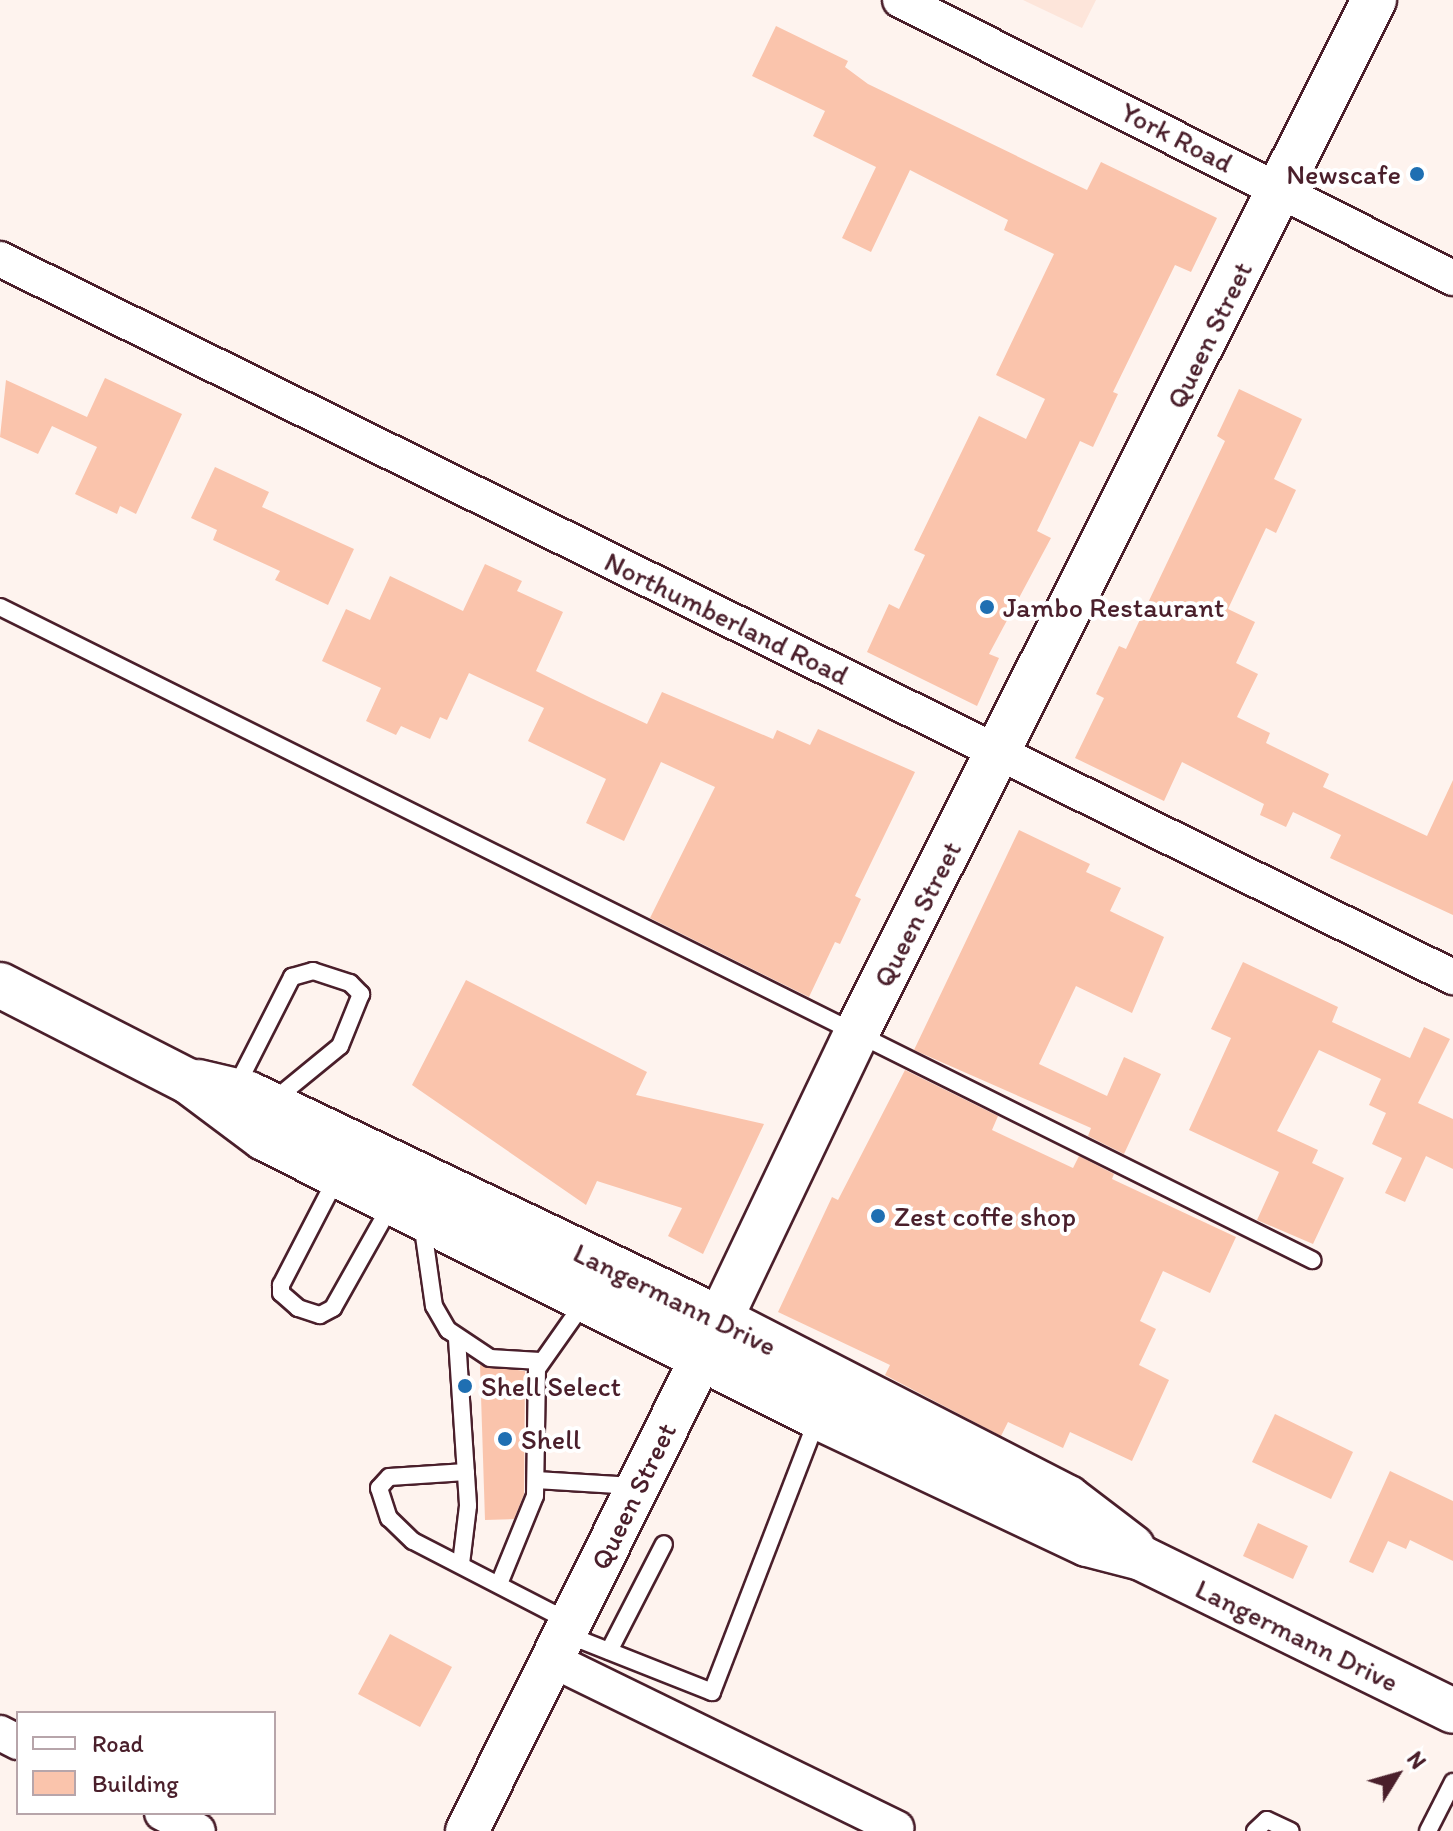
<!DOCTYPE html>
<style>
body{margin:0}
#map{position:relative;width:1453px;height:1831px;overflow:hidden;background:#fef3ee;font-family:Itim,sans-serif}
div>[style]{position:absolute}
[style*='--x']{left:calc(var(--x)*1px);top:calc(var(--y)*1px);width:calc(var(--w)*1px);rotate:calc(var(--a)*1deg)}
.built>*{inset:0;background:#fde5da}
.building>*{inset:0;background:#fac4ac}
.roads{filter:drop-shadow(2px 0 #4a1f2b) drop-shadow(-2px 0 #4a1f2b) drop-shadow(0 2px #4a1f2b) drop-shadow(0 -2px #4a1f2b)}
.service>*{height:16px;margin:-8px;padding:0 8px;transform-origin:8px;border-radius:8px;background:#fff}
.minor>*{height:34px;margin:-17px;padding:0 17px;transform-origin:17px;border-radius:17px;background:#fff}
.tertiary>*{height:42px;margin:-21px;padding:0 21px;transform-origin:21px;border-radius:21px;background:#fff}
.secondary>*{height:44px;margin:-22px;padding:0 22px;transform-origin:22px;border-radius:22px;background:#fff}
.dots>*{width:22px;height:22px;translate:-50% -50%;box-sizing:border-box;border:4px solid #fff;border-radius:50%}
span{translate:-50% -50%;white-space:nowrap;text-align:center;line-height:1.15;-webkit-text-stroke:8px #fff;paint-order:stroke}
.street-label{font-size:28px;color:#4a1f2b}
.poi-label{font-size:28px;color:#4a1f2b}
.right{translate:-100% -50%;text-align:right}
.left{translate:0 -50%;text-align:left}
.legend{position:absolute;left:16px;top:1711px;width:260px;height:104px;box-sizing:border-box;background:#fff;border:2px solid #b7a5aa;margin:0;padding:10px 14px;list-style:none;font-size:24px;color:#4a1f2b}
.legend li{display:flex;align-items:center;gap:16px;height:40px}
.legend b{width:40px;border:2px solid #b7a5aa}
.north{position:absolute;left:1357px;top:1735px;width:80px;height:80px;-webkit-text-stroke:6px #fff;paint-order:stroke;rotate:53deg;font-size:22px;font-weight:700;line-height:32px;text-align:center;color:#4a1f2b}
.north::after{content:'';display:block;margin:auto;width:28px;height:36px;background:#4a1f2b;clip-path:polygon(50% 0,100% 100%,50% 72%,0 100%)}
</style>
<div id="map">
<div class="built">
<div style="clip-path:polygon(1023px 0,1096px 0,1082px 28px)"></div>
</div>
<div class="building">
<div style="clip-path:polygon(776px 26px,848px 61px,845px 67px,868px 84px,1087px 190px,1101px 162px,1217px 218px,1191px 272px,1175px 265px,1113px 392px,1118px 394px,1093px 447px,1080px 441px,1037px 531px,1051px 538px,989px 654px,999px 658px,977px 706px,867px 652px,889px 604px,899px 609px,925px 555px,914px 550px,979px 416px,1026px 439px,1045px 399px,996px 375px,1054px 254px,1004px 230px,1008px 220px,910px 170px,871px 252px,842px 238px,876px 167px,813px 136px,825px 111px,752px 76px)"></div>
<div style="clip-path:polygon(105px 378px,182px 414px,136px 514px,120px 506px,117px 514px,75px 494px,97px 447px,52px 426px,38px 454px,0 437px,6px 380px,87px 417px)"></div>
<div style="clip-path:polygon(1239px 389px,1302px 419px,1274px 479px,1296px 490px,1276px 533px,1266px 528px,1228px 609px,1255px 622px,1236px 663px,1258px 674px,1237px 717px,1270px 733px,1266px 743px,1329px 774px,1323px 787px,1427px 836px,1453px 780px,1453px 915px,1330px 858px,1341px 835px,1293px 812px,1286px 827px,1260px 815px,1264px 804px,1182px 762px,1164px 801px,1075px 758px,1104px 698px,1096px 694px,1119px 646px,1126px 649px,1225px 441px,1217px 436px)"></div>
<div style="clip-path:polygon(215px 467px,269px 492px,262px 507px,354px 549px,328px 605px,275px 580px,280px 571px,213px 540px,217px 530px,191px 518px)"></div>
<div style="clip-path:polygon(485px 564px,522px 581px,517px 591px,563px 612px,536px 671px,591px 698px,647px 724px,662px 692px,773px 739px,777px 730px,810px 745px,818px 729px,915px 772px,855px 896px,861px 899px,840px 944px,835px 942px,809px 997px,650px 918px,715px 787px,661px 762px,624px 841px,586px 823px,606px 779px,528px 741px,544px 708px,469px 673px,447px 720px,440px 717px,430px 739px,401px 726px,396px 735px,366px 721px,381px 688px,322px 661px,346px 609px,370px 620px,390px 576px,463px 611px)"></div>
<div style="clip-path:polygon(1019px 830px,1090px 864px,1086px 872px,1121px 888px,1110px 911px,1164px 937px,1132px 1013px,1076px 986px,1039px 1064px,1107px 1096px,1124px 1057px,1161px 1074px,1124px 1154px,1088px 1136px,1091px 1128px,914px 1050px)"></div>
<div style="clip-path:polygon(1243px 962px,1338px 1007px,1332px 1022px,1410px 1058px,1424px 1027px,1450px 1039px,1418px 1103px,1453px 1119px,1453px 1169px,1426px 1156px,1405px 1202px,1385px 1193px,1402px 1158px,1372px 1144px,1386px 1113px,1369px 1105px,1381px 1079px,1319px 1050px,1277px 1131px,1318px 1150px,1312px 1163px,1344px 1178px,1313px 1244px,1257px 1220px,1279px 1172px,1189px 1130px,1231px 1038px,1211px 1029px)"></div>
<div style="clip-path:polygon(466px 980px,647px 1072px,636px 1095px,764px 1124px,703px 1254px,668px 1236px,682px 1208px,597px 1181px,586px 1205px,412px 1085px)"></div>
<div style="clip-path:polygon(905px 1070px,998px 1116px,992px 1130px,1073px 1168px,1079px 1156px,1114px 1174px,1112px 1179px,1236px 1237px,1210px 1293px,1163px 1271px,1140px 1321px,1156px 1329px,1139px 1365px,1169px 1380px,1132px 1461px,1070px 1432px,1063px 1448px,1008px 1422px,1001px 1436px,885px 1375px,890px 1365px,778px 1312px,832px 1197px,838px 1200px)"></div>
<div style="clip-path:polygon(480px 1365px,525px 1371px,524px 1494px,514px 1519px,485px 1520px)"></div>
<div style="clip-path:polygon(1275px 1414px,1353px 1452px,1331px 1499px,1252px 1462px)"></div>
<div style="clip-path:polygon(1390px 1471px,1453px 1501px,1453px 1561px,1410px 1540px,1406px 1549px,1388px 1541px,1373px 1573px,1349px 1562px)"></div>
<div style="clip-path:polygon(1258px 1523px,1308px 1546px,1293px 1579px,1243px 1556px)"></div>
<div style="clip-path:polygon(390px 1634px,452px 1667px,420px 1727px,358px 1694px)"></div>
</div>
<div class="roads">
<div class="service">
<div style="--x:0;--y:607;--w:1466;--a:26.46"></div>
<div style="--x:235;--y:1089;--w:126;--a:-63"></div>
<div style="--x:292;--y:977;--w:22;--a:-16"></div>
<div style="--x:313;--y:971;--w:39;--a:18"></div>
<div style="--x:350;--y:983;--w:16;--a:45"></div>
<div style="--x:361;--y:994;--w:56;--a:112"></div>
<div style="--x:340;--y:1046;--w:85;--a:140.7"></div>
<div style="--x:337;--y:1177;--w:122;--a:117.4"></div>
<div style="--x:281;--y:1285;--w:8;--a:90"></div>
<div style="--x:281;--y:1293;--w:23;--a:41"></div>
<div style="--x:298;--y:1308;--w:23;--a:18"></div>
<div style="--x:320;--y:1315;--w:15;--a:-28"></div>
<div style="--x:333;--y:1308;--w:118;--a:-60.6"></div>
<div style="--x:422;--y:1222;--w:85;--a:81.9"></div>
<div style="--x:434;--y:1306;--w:28;--a:60"></div>
<div style="--x:448;--y:1330;--w:50;--a:33.7"></div>
<div style="--x:490;--y:1358;--w:50;--a:3.4"></div>
<div style="--x:457;--y:1339;--w:167;--a:86.2"></div>
<div style="--x:468;--y:1506;--w:58;--a:96.9"></div>
<div style="--x:466;--y:1472;--w:77;--a:176.3"></div>
<div style="--x:389;--y:1477;--w:15;--a:132"></div>
<div style="--x:379;--y:1488;--w:32;--a:72"></div>
<div style="--x:389;--y:1518;--w:33;--a:44"></div>
<div style="--x:413;--y:1541;--w:177;--a:27.3"></div>
<div style="--x:536;--y:1480;--w:98;--a:3.5"></div>
<div style="--x:499;--y:1584;--w:95;--a:-67.8"></div>
<div style="--x:535;--y:1496;--w:127;--a:-89.1"></div>
<div style="--x:537;--y:1369;--w:83;--a:-54.8"></div>
<div style="--x:568;--y:1635;--w:155;--a:21.6"></div>
<div style="--x:712;--y:1692;--w:292;--a:-68.9"></div>
<div style="--x:609;--y:1651;--w:120;--a:-62.8"></div>
<div style="--x:1255;--y:1831;--w:16;--a:-43"></div>
<div style="--x:1267;--y:1820;--w:26;--a:25"></div>
<div style="--x:1428;--y:1831;--w:55;--a:-63"></div>
</div>
<div class="minor">
<div style="--x:900;--y:0;--w:619;--a:26.69"></div>
<div style="--x:0;--y:259;--w:1621;--a:26.3"></div>
<div style="--x:554;--y:1661;--w:381;--a:26"></div>
<div style="--x:0;--y:1733;--w:20;--a:27"></div>
<div style="--x:162;--y:1813;--w:40;--a:26.6"></div>
</div>
<div class="tertiary">
<div style="--x:467;--y:1831;--w:529;--a:-63.63"></div>
</div>
<div class="secondary">
<div style="--x:0;--y:985;--w:211;--a:27.1"></div>
<div style="--x:188;--y:1081;--w:95;--a:36.9"></div>
<div style="--x:264;--y:1138;--w:620;--a:26.73"></div>
<div style="--x:818;--y:1417;--w:297;--a:25.3"></div>
<div style="--x:1087;--y:1544;--w:56;--a:14.5"></div>
<div style="--x:1141;--y:1558;--w:347;--a:26.1"></div>
<div style="--x:198;--y:1082;--w:52;--a:13.2"></div>
<div style="--x:249;--y:1094;--w:522;--a:25.53"></div>
<div style="--x:720;--y:1319;--w:391;--a:27.2"></div>
<div style="--x:1068;--y:1498;--w:81;--a:37.4"></div>
<div style="--x:702;--y:1357;--w:356;--a:-64.5"></div>
<div style="--x:855;--y:1036;--w:1159;--a:-63.39"></div>
</div>
</div>
<div class="dots">
<div style="left:1417px;top:174px;background:#1f6fb2"></div>
<div style="left:987px;top:607px;background:#1f6fb2"></div>
<div style="left:878px;top:1216px;background:#1f6fb2"></div>
<div style="left:465px;top:1386px;background:#1f6fb2"></div>
<div style="left:505px;top:1439px;background:#1f6fb2"></div>
</div>
<div class="street-label">
<span style="left:1177px;top:137px;rotate:27deg">York Road</span>
<span style="left:1209px;top:335px;rotate:-64deg">Queen Street</span>
<span style="left:727px;top:618px;rotate:26deg">Northumberland Road</span>
<span style="left:917px;top:914px;rotate:-63deg">Queen Street</span>
<span style="left:675px;top:1299px;rotate:26deg">Langermann Drive</span>
<span style="left:633px;top:1496px;rotate:-64deg">Queen Street</span>
<span style="left:1297px;top:1635px;rotate:26deg">Langermann Drive</span>
</div>
<div class="poi-label">
<span class="right" style="left:1401px;top:174px">Newscafe</span>
<span class="left" style="left:1003px;top:607px">Jambo Restaurant</span>
<span class="left" style="left:894px;top:1216px">Zest coffe shop</span>
<span class="left" style="left:481px;top:1386px">Shell Select</span>
<span class="left" style="left:521px;top:1439px">Shell</span>
</div>
<ul class="legend">
<li><b style="height:10px;background:#fff"></b>Road</li>
<li><b style="height:22px;background:#fac4ac"></b>Building</li>
</ul>
<div class="north">N</div>
</div>
